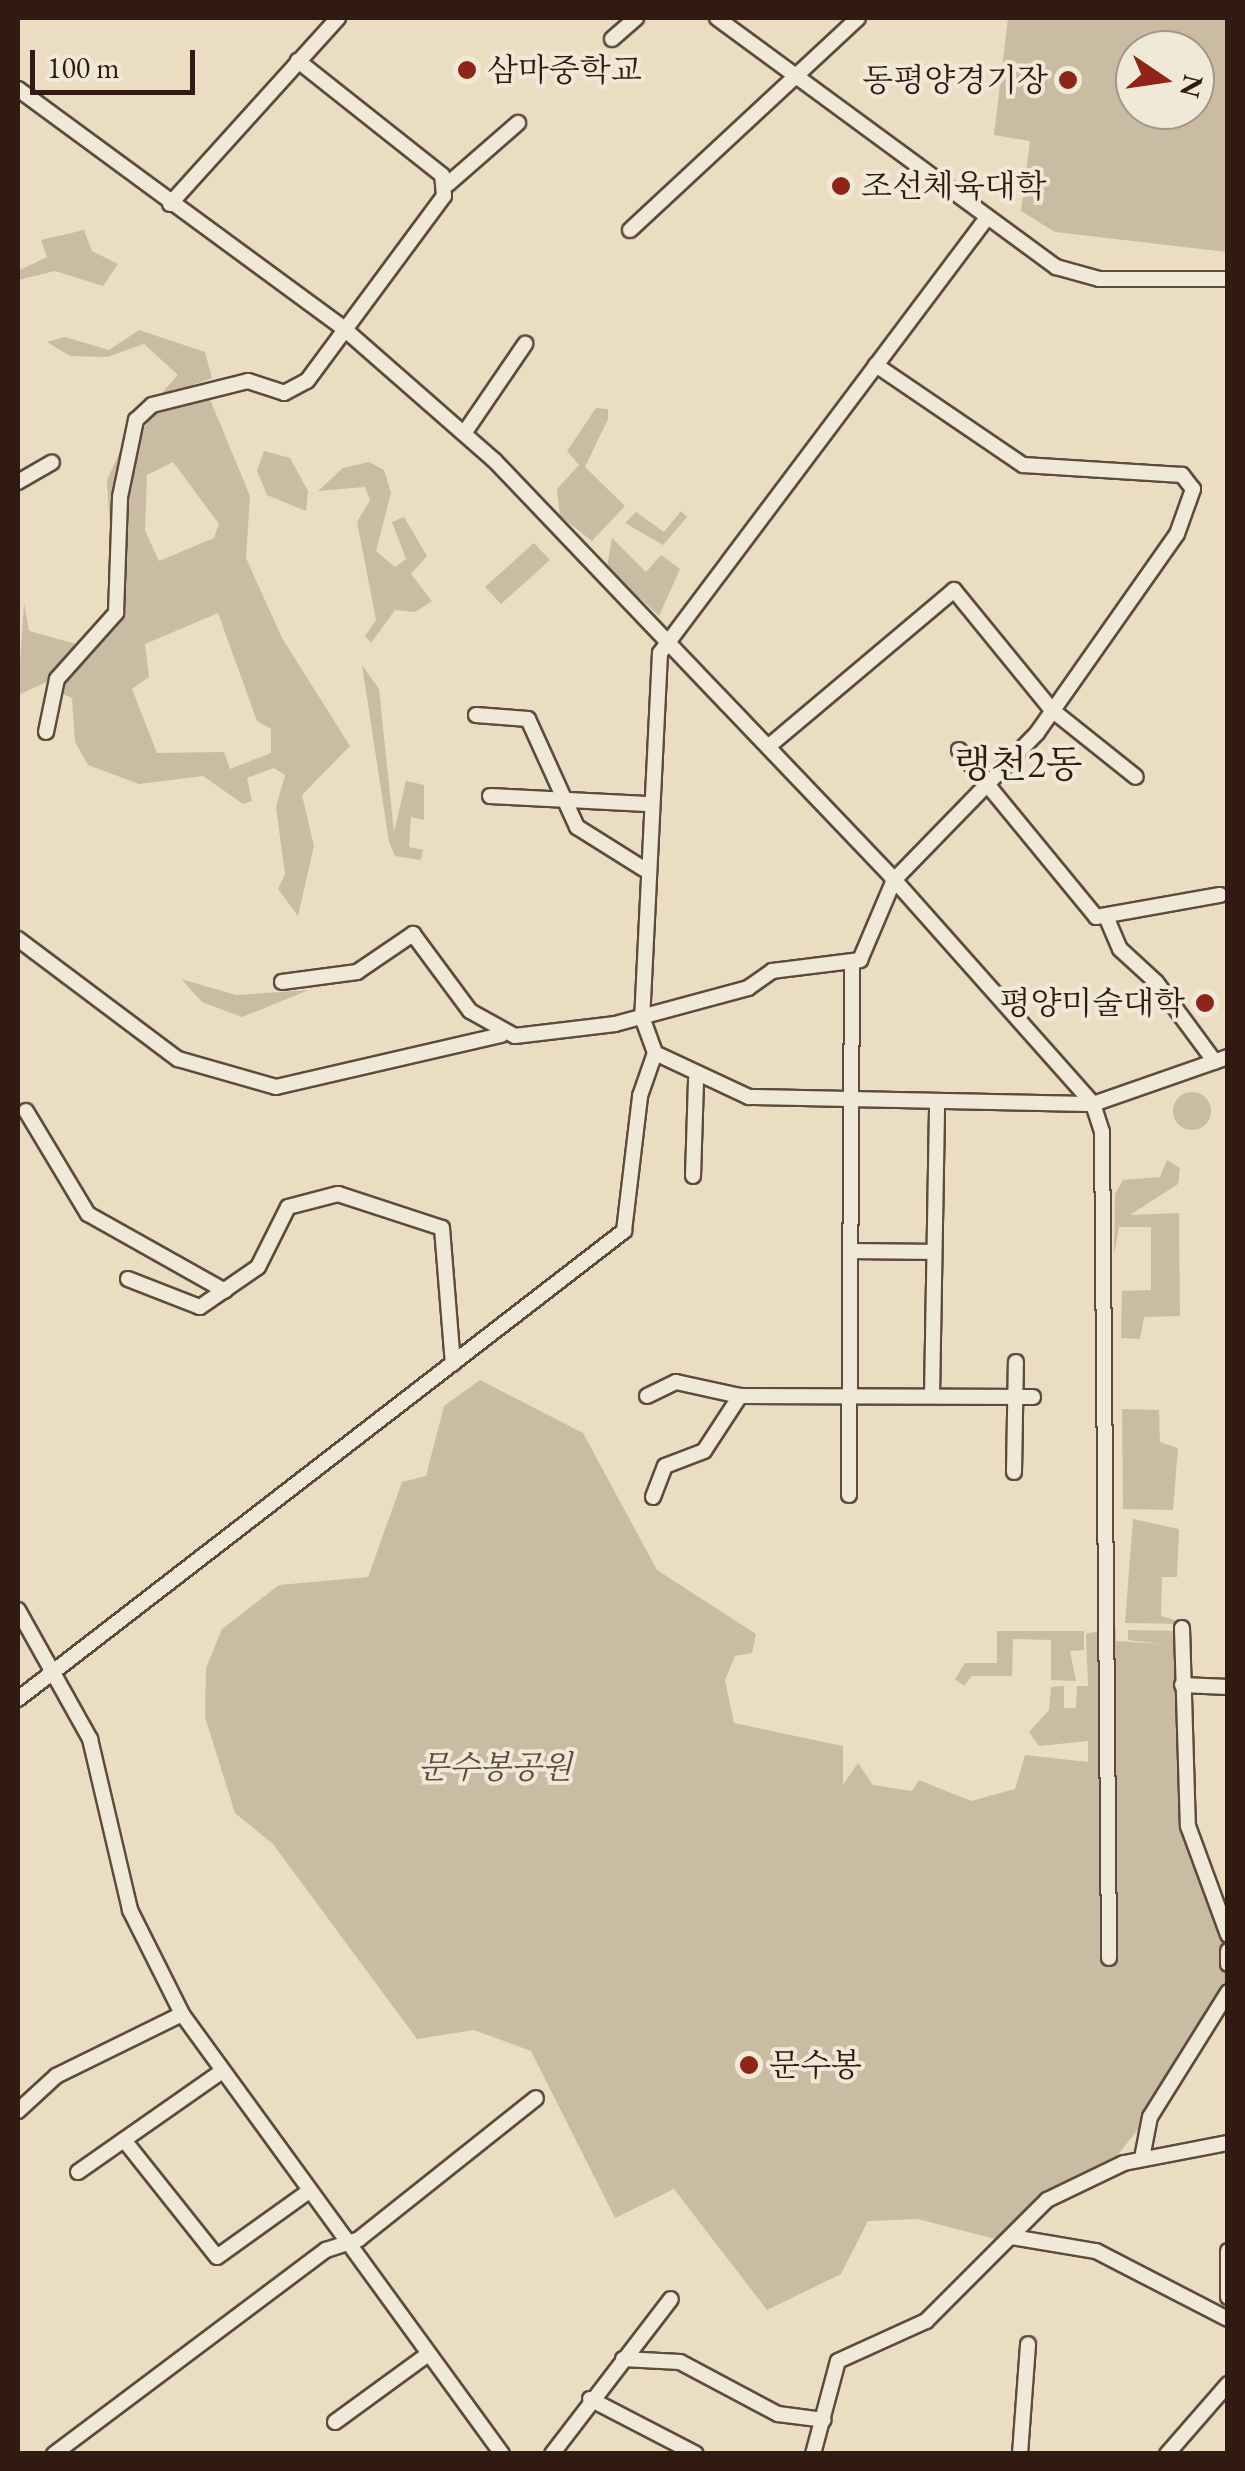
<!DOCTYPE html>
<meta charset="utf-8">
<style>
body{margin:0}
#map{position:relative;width:1245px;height:2471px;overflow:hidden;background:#eaddc1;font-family:"EB Garamond","Noto Serif KR",serif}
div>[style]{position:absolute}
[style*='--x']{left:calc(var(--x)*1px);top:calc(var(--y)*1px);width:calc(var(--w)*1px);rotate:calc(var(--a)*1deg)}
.green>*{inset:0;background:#cabca3}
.round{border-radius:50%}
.roads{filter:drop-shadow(2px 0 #5e4b3d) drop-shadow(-2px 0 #5e4b3d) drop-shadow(0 2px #5e4b3d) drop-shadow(0 -2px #5e4b3d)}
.minor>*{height:14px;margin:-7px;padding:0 7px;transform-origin:7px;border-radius:7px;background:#f1e9d7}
.dots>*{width:28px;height:28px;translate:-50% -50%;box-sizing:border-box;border:5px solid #f1e9d7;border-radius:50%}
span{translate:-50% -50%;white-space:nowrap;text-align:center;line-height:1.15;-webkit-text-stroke:8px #f1e9d7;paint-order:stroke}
.poi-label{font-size:32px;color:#301a11}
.left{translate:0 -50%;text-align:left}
.right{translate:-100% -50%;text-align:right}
.park-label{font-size:32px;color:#5e4b3d;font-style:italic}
.quarter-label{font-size:38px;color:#301a11}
.frame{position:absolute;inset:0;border:20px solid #301a11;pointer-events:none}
.north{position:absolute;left:1115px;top:30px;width:100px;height:100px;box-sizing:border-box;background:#f1e9d7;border:2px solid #a49688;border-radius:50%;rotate:103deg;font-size:28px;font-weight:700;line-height:40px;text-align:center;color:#301a11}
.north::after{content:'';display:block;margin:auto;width:35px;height:45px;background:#8f2418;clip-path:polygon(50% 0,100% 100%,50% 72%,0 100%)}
.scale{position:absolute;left:30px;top:50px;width:165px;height:45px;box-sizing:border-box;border:5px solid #301a11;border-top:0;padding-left:12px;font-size:30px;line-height:35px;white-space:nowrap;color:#301a11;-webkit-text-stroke:8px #f1e9d7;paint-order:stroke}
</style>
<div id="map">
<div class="green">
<div style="clip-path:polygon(evenodd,1008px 18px,1227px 18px,1227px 252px,1055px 232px,1021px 211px,1030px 141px,994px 135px,1008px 18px,1135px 50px,1195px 50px,1195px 110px,1135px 110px,1135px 50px)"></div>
<div style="clip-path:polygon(84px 230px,92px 251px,118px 264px,103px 286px,55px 271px,18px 280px,18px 271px,47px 257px,41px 240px)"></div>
<div style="clip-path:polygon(139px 330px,205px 352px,212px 378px,157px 398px,178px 375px,144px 344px,107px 357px,70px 356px,47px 342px,65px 337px,109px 350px)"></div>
<div style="clip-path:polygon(evenodd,209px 397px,250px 496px,246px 558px,282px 638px,350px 746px,302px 795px,314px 846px,298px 916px,278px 889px,285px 874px,276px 807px,285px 775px,274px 768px,247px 778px,252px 801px,243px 804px,203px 776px,139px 784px,88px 765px,75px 742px,72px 698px,58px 692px,119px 617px,126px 480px,138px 437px,156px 410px,209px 397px,173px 462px,219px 524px,214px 538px,159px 561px,145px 531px,147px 475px,173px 462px,209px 397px,218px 613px,257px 721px,271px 729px,271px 753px,230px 769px,224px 752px,157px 753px,132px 689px,149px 677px,145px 644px,218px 613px)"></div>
<div style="clip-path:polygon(596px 408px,608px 409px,608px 419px,585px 467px,625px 506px,592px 541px,560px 516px,557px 489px,579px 465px,567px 451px)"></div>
<div style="clip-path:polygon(123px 445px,114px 490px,112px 564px,107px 480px)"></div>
<div style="clip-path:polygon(264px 451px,290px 458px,308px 491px,306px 511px,267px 495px,257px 471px)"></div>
<div style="clip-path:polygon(369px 462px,384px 470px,391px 493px,376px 551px,395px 567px,406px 559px,392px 522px,404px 517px,427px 556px,411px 574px,432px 601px,415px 612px,395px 610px,371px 643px,365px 636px,376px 620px,357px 522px,370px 500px,365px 487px,318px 491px,343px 468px)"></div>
<div style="clip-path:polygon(681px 511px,687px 517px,663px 545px,625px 523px,636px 512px,664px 532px)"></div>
<div style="clip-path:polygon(612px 538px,646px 572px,661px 555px,680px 569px,659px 616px,607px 567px)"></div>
<div style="clip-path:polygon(534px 543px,550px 560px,501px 604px,485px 587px)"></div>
<div style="clip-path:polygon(24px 603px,29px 631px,76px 644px,53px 679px,18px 695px)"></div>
<div style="clip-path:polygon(362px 665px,379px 689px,394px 832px,406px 781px,424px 785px,424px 820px,411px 817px,409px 847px,423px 850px,421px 860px,395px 856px,389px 842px)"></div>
<div style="clip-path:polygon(181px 979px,236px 995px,309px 990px,242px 1017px,202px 1002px)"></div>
<div class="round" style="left:1173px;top:1092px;width:38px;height:38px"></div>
<div style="clip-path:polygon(1167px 1160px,1180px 1168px,1178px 1184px,1130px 1215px,1179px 1213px,1180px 1316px,1144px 1317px,1140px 1339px,1121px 1338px,1122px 1291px,1151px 1290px,1151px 1227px,1119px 1227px,1114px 1256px,1115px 1194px,1123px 1180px,1160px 1177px)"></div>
<div style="clip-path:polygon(480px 1380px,583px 1433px,657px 1570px,756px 1634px,752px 1653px,735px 1656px,725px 1680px,734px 1723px,843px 1746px,843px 1785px,858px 1763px,873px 1785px,912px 1791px,919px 1780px,971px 1801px,1015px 1789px,1025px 1755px,1088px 1762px,1088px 1741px,1039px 1746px,1029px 1732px,1049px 1710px,1051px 1687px,1064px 1686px,1064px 1708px,1076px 1708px,1077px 1686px,1088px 1686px,1086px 1634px,1116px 1627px,1116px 1641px,1161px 1644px,1128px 1640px,1128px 1630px,1176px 1631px,1178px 1789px,1227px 1952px,1227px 2000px,1195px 2058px,1112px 2162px,995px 2239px,918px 2219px,868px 2221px,841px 2274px,767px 2310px,674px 2189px,615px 2218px,531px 2051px,474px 2030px,417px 2039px,273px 1844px,235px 1813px,205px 1717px,206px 1668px,222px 1629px,279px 1585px,368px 1577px,402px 1482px,426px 1476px,444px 1406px)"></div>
<div style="clip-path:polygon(1122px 1409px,1159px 1410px,1160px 1442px,1178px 1448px,1173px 1510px,1123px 1509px)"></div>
<div style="clip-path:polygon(1133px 1519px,1179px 1529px,1177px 1577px,1162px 1577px,1161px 1616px,1188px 1624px,1125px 1623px)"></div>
<div style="clip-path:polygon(997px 1631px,1084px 1631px,1084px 1650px,1070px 1651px,1076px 1681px,1051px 1680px,1051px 1640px,1013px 1639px,1012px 1676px,972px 1676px,964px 1686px,955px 1679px,965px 1663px,997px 1663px)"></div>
</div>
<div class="roads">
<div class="minor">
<div style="--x:717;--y:18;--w:421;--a:36.3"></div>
<div style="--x:1056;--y:267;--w:45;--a:15.6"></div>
<div style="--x:1099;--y:279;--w:129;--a:0"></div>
<div style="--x:612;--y:39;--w:32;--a:-41"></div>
<div style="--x:18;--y:89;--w:402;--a:36.3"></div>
<div style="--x:342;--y:327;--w:202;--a:41.2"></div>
<div style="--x:494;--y:460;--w:574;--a:46.34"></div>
<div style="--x:890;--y:875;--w:306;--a:48.4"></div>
<div style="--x:1093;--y:1104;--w:29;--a:72"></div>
<div style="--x:1102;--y:1132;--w:826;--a:89.51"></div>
<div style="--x:448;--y:184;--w:93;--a:-41.1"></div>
<div style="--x:170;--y:204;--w:251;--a:-47.9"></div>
<div style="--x:986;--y:219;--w:543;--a:126.91"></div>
<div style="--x:660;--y:653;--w:364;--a:92.8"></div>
<div style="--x:642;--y:1017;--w:38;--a:70"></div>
<div style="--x:655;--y:1053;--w:104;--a:25.1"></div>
<div style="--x:749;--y:1097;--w:344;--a:1.2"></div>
<div style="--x:1093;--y:1104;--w:143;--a:-19.2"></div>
<div style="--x:630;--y:230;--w:311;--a:-42.9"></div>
<div style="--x:465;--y:432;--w:107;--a:-55.7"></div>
<div style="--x:18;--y:482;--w:39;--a:-30"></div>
<div style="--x:476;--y:715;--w:52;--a:4.4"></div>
<div style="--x:528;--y:719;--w:119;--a:65.6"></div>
<div style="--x:577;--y:827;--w:79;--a:32.1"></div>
<div style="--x:46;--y:732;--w:54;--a:-78.3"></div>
<div style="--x:57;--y:679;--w:89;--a:-48.2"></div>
<div style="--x:116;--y:613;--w:116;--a:-88"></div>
<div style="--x:120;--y:497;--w:79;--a:-78.3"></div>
<div style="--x:136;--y:420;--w:22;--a:-43"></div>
<div style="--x:152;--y:405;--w:99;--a:-14"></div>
<div style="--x:248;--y:381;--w:38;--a:18"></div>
<div style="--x:284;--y:393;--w:26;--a:-28"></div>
<div style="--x:307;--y:381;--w:230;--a:-53.5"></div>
<div style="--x:444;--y:196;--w:21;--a:-95"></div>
<div style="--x:442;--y:175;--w:184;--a:-141.6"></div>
<div style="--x:769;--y:746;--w:242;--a:-40.1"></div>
<div style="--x:954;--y:590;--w:155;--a:50.8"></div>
<div style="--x:1052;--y:710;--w:107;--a:38.6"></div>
<div style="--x:959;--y:750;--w:216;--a:50.6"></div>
<div style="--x:1096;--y:917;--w:126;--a:-10.1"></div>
<div style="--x:490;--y:796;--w:157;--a:2.9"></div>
<div style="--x:1108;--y:921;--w:30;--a:67"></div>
<div style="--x:1120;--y:949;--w:49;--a:42.5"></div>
<div style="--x:1156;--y:982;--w:99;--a:53.6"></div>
<div style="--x:18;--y:939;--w:200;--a:36.9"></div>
<div style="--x:178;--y:1059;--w:102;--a:15.9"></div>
<div style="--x:276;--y:1087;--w:231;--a:-13"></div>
<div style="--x:282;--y:982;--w:76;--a:-7.6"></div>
<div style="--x:357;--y:972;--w:68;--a:-34.2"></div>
<div style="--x:413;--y:934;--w:96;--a:53.5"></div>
<div style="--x:470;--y:1011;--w:51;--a:29.1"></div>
<div style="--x:515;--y:1036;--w:101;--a:-6.8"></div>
<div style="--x:615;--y:1024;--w:138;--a:-15.1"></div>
<div style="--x:748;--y:988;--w:29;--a:-35"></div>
<div style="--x:772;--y:971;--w:89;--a:-7.1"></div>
<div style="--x:860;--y:960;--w:87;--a:-67"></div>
<div style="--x:894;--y:880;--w:205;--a:-45.8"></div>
<div style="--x:1037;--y:733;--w:243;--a:-54.9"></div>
<div style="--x:1177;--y:534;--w:48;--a:-70.4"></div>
<div style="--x:1193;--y:489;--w:18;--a:-128"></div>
<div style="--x:1182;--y:475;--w:159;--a:-176.4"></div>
<div style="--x:1023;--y:465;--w:178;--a:-145.8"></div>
<div style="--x:26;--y:1111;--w:120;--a:59"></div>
<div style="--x:88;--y:1214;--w:157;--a:29.3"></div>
<div style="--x:693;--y:1176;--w:97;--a:-88.2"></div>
<div style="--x:855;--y:1251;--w:79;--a:0.7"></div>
<div style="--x:128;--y:1279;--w:77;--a:21.3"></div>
<div style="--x:200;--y:1307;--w:70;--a:-34.6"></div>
<div style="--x:258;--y:1267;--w:67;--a:-63.4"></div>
<div style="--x:288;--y:1207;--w:52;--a:-14.6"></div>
<div style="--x:338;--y:1194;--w:109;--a:18.1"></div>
<div style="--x:442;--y:1228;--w:136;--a:85.4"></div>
<div style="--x:647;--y:1396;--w:32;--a:-26"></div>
<div style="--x:676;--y:1382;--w:66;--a:12.3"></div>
<div style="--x:740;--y:1396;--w:293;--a:0.2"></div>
<div style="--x:932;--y:1396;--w:293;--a:-89"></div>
<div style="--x:1014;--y:1472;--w:110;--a:-89"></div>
<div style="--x:849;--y:1495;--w:529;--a:-89.68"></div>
<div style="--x:653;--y:1497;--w:33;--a:-69"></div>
<div style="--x:665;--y:1466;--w:42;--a:-21"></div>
<div style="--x:704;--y:1451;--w:66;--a:-56.8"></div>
<div style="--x:18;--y:1610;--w:148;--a:60.8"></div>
<div style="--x:90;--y:1739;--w:176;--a:76.8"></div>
<div style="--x:130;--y:1910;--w:116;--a:63.4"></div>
<div style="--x:182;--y:2014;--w:544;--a:53.97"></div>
<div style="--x:1182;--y:1628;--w:198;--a:88.3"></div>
<div style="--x:1188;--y:1826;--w:116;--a:69.8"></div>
<div style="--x:1182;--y:1685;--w:46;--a:2.5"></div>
<div style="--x:18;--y:1699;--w:766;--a:-37.68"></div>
<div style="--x:624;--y:1231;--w:136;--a:-83.2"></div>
<div style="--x:640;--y:1096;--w:46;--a:-70.8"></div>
<div style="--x:1228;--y:1951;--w:13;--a:90"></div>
<div style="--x:18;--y:2111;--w:52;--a:-42.6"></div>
<div style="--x:56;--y:2076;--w:140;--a:-26.2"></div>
<div style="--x:124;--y:2140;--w:149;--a:51.5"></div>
<div style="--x:217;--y:2257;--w:108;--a:-35.6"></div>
<div style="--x:1142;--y:2158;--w:42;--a:-79"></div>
<div style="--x:1150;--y:2117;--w:147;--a:-58"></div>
<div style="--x:78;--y:2172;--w:171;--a:-35"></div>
<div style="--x:1012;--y:2237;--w:85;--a:9.5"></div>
<div style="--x:1096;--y:2251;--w:148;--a:27.3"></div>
<div style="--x:1228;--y:2251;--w:46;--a:90"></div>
<div style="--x:623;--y:2359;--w:57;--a:3"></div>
<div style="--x:680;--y:2362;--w:111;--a:28"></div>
<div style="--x:778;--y:2414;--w:46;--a:7.4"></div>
<div style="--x:590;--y:2399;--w:119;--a:27.4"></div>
<div style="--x:335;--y:2422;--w:114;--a:-36.1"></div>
<div style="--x:54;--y:2454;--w:340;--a:-36.9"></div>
<div style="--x:326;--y:2250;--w:35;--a:-18"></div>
<div style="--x:359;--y:2239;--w:226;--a:-38.5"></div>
<div style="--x:552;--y:2454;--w:195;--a:-52.5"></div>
<div style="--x:813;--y:2454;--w:96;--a:-75"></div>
<div style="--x:838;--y:2361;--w:97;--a:-24.4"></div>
<div style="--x:926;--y:2321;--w:171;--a:-45"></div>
<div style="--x:1047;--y:2200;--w:85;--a:-25.7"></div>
<div style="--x:1124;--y:2163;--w:106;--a:-10.9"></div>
<div style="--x:1020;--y:2454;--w:110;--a:-85.8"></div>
<div style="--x:1167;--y:2454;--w:93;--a:-48.9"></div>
</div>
</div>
<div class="dots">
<div style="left:467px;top:70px;background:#8f2418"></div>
<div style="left:1068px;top:80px;background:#8f2418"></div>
<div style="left:841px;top:186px;background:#8f2418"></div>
<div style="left:1205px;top:1003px;background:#8f2418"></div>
<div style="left:749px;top:2065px;background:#8f2418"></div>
</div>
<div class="poi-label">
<span class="left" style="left:487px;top:70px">삼마중학교</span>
<span class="right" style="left:1048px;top:80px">동평양경기장</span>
<span class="left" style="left:861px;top:186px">조선체육대학</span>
<span class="right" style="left:1185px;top:1003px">평양미술대학</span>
<span class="left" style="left:769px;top:2065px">문수봉</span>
</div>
<div class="park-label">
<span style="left:495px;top:1767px">문수봉공원</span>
</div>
<div class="quarter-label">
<span style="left:1018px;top:764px">랭천2동</span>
</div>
<div class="frame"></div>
<div class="north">N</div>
<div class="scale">100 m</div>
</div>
